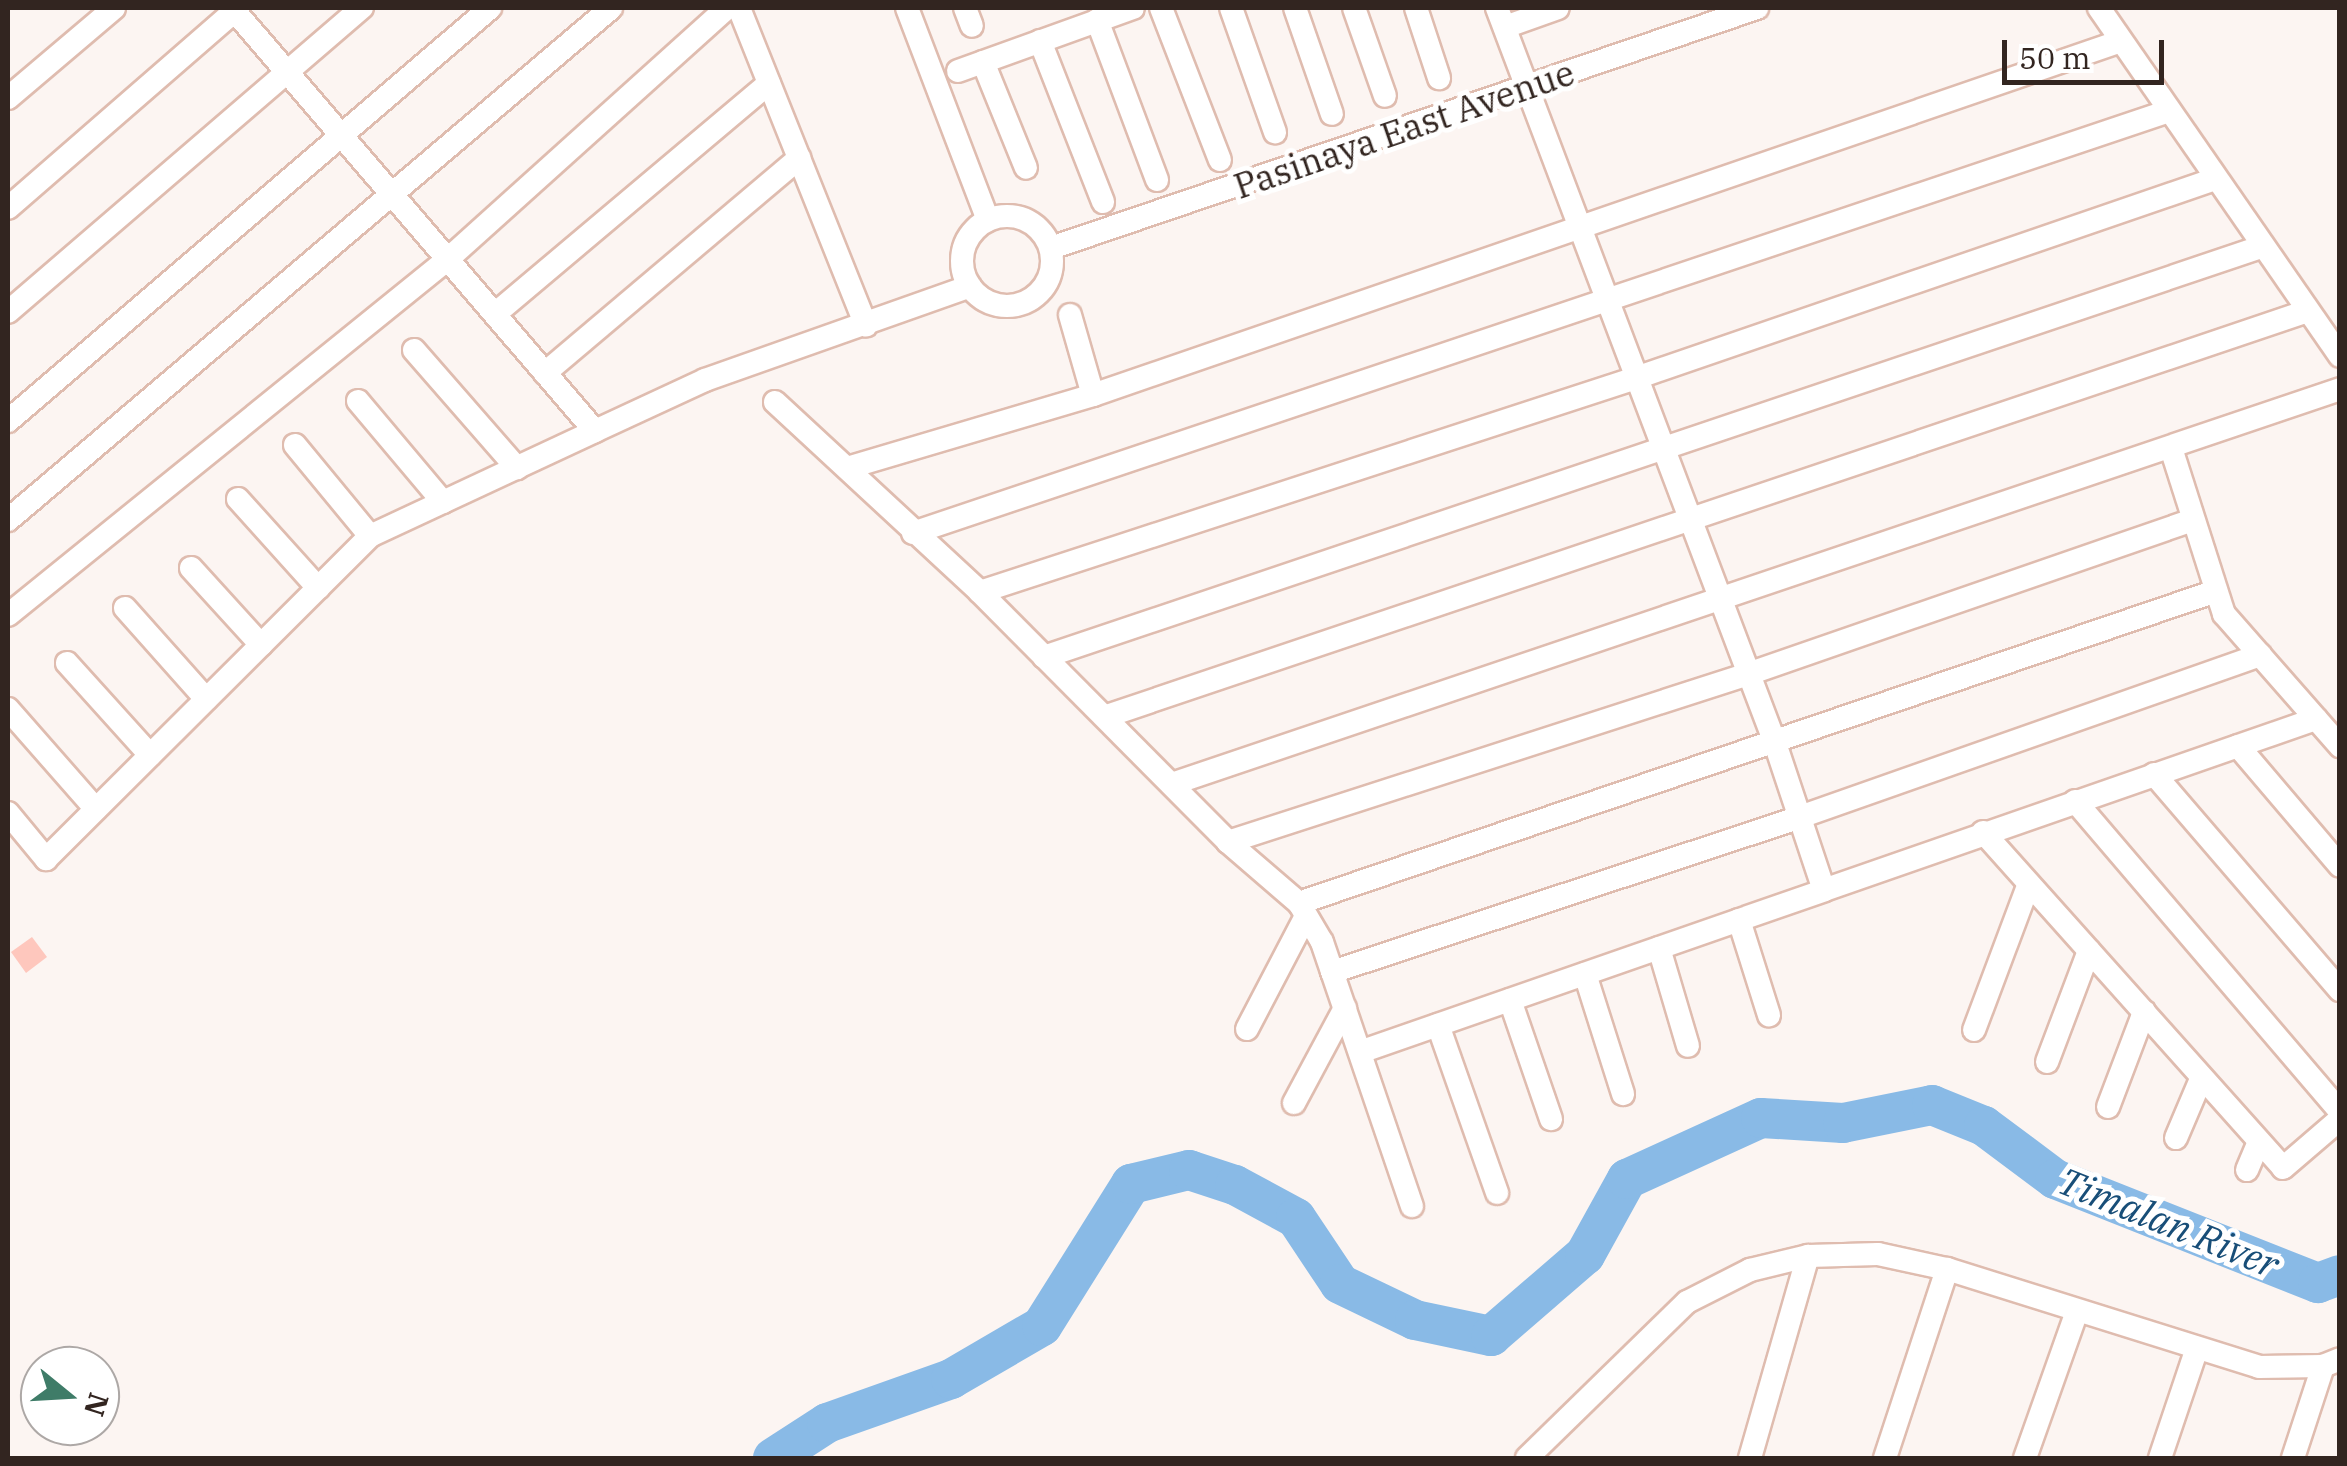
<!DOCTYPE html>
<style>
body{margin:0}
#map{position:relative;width:2347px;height:1466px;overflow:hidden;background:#fcf5f2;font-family:"IBM Plex Serif",serif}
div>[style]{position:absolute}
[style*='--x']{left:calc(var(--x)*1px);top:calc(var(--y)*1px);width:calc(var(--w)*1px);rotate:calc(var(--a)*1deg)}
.river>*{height:40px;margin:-20px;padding:0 20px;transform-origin:20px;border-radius:20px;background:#89bae6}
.building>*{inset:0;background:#fec7bd}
.roads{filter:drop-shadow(2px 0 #dfbcaf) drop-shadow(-2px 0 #dfbcaf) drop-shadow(0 2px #dfbcaf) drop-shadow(0 -2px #dfbcaf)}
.minor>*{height:22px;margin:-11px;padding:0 11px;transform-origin:11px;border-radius:11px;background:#fff}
.minor>.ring{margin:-11px;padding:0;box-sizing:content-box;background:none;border:22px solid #fff;border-radius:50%}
span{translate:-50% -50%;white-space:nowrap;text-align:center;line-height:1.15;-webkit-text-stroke:10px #fff;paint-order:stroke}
.street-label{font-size:35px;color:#322520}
.water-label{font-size:38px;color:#184e78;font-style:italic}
.frame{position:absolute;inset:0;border:10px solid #322520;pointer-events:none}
.north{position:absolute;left:20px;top:1346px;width:100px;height:100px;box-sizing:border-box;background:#fff;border:2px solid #ada8a6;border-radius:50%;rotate:108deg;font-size:28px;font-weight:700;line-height:40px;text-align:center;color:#322520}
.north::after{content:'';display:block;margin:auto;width:35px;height:45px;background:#3f7c68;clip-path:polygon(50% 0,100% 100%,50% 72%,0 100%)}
.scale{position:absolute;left:2002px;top:40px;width:162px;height:45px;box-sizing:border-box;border:5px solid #322520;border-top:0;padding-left:12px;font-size:30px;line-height:35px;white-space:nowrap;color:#322520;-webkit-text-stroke:8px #fff;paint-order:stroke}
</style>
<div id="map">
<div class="river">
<div style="--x:773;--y:1458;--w:64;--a:-32.9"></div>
<div style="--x:827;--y:1423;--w:132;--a:-19.5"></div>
<div style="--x:951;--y:1379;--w:105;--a:-30.2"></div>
<div style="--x:1042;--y:1326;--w:168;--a:-57.9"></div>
<div style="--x:1131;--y:1184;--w:60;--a:-13.6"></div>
<div style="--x:1189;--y:1170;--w:48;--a:18.1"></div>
<div style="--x:1235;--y:1185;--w:69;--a:28.4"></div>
<div style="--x:1296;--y:1218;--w:79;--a:56.3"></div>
<div style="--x:1340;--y:1284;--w:83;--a:25.6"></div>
<div style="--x:1415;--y:1320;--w:78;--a:11.9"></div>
<div style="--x:1491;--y:1336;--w:124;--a:-40.8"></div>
<div style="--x:1585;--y:1255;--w:87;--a:-61.1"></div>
<div style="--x:1627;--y:1179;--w:147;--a:-24.5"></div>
<div style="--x:1761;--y:1118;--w:82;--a:3.5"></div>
<div style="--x:1843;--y:1123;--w:91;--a:-11.4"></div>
<div style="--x:1932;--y:1105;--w:56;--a:22"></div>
<div style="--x:1984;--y:1126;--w:89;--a:36.7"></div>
<div style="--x:2055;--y:1179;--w:283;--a:21.6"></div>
<div style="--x:2318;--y:1283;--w:23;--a:-20"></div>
</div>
<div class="building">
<div style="clip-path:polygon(32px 937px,47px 957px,26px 973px,11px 952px)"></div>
</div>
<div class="roads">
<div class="minor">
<div style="--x:232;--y:8;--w:557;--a:49.37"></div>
<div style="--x:595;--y:431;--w:121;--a:-24.9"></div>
<div style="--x:705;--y:380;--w:281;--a:-19.5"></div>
<div style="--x:739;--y:8;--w:342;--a:68.2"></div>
<div style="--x:907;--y:8;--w:227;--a:69.1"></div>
<div style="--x:965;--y:8;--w:19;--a:69"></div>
<div style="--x:1161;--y:8;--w:163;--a:68.8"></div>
<div style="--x:1231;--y:8;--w:132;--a:70.5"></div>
<div style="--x:1295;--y:8;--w:112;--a:70.8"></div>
<div style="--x:1354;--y:8;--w:93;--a:70.6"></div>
<div style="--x:1416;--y:8;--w:74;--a:71.8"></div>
<div style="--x:1497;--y:8;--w:786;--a:69.28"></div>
<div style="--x:1775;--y:743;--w:155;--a:71.6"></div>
<div style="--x:1824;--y:890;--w:521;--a:-19.17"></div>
<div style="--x:2099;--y:8;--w:423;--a:55.3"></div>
<div style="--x:1097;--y:20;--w:171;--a:69.4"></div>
<div style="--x:1505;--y:27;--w:56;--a:-19.7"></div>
<div style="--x:1040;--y:41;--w:173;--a:68.6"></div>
<div style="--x:983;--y:62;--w:114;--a:67.9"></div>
<div style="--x:958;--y:71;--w:186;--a:-19.8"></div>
<div style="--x:8;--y:98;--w:139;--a:-40.3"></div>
<div style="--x:8;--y:208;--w:305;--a:-41"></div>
<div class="ring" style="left:962px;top:216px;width:68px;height:68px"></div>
<div style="--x:1051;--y:248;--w:746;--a:-18.78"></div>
<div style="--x:8;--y:312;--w:467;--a:-40.7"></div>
<div style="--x:495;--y:314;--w:358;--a:-40.1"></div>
<div style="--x:1070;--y:315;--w:83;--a:74"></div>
<div style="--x:414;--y:350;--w:157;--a:48.9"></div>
<div style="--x:545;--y:373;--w:333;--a:-40.2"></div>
<div style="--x:358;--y:401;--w:132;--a:49.9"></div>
<div style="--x:775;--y:402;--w:280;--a:42.8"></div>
<div style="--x:980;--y:592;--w:352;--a:45.2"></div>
<div style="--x:1228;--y:842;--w:94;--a:40.7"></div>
<div style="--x:1299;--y:903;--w:45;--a:59.5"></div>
<div style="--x:1322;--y:942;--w:279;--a:71.2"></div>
<div style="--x:8;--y:421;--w:635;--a:-40.59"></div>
<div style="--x:295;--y:445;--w:118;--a:50.5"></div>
<div style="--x:2171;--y:448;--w:174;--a:72.3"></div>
<div style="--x:2224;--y:614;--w:176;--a:48.7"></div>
<div style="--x:847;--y:468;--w:257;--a:-16.5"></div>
<div style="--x:1093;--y:395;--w:1087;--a:-19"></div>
<div style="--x:238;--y:499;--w:120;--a:48"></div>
<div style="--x:8;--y:520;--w:791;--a:-40.33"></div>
<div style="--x:913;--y:533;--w:1325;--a:-18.57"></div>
<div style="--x:191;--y:568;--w:104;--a:47.7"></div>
<div style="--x:980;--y:592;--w:690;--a:-18.07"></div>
<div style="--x:1636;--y:378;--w:612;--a:-18.97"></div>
<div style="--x:125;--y:608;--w:122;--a:48.3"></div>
<div style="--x:8;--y:615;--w:566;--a:-38.98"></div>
<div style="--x:448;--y:259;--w:375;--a:-42"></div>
<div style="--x:1044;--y:657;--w:1284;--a:-18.62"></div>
<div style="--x:67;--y:663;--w:124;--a:47.9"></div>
<div style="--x:8;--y:709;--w:133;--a:48.7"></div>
<div style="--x:1107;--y:716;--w:1264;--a:-18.64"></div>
<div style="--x:2238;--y:746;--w:157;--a:49.6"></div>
<div style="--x:2154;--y:774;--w:285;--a:49.3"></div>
<div style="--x:1172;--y:784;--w:1233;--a:-18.68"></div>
<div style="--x:2075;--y:801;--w:408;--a:49.5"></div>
<div style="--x:8;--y:813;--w:60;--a:50.4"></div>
<div style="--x:46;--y:859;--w:457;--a:-44.9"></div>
<div style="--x:370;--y:536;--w:248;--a:-25"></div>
<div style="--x:1983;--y:832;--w:450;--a:48.2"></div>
<div style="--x:2283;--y:1168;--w:75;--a:-40.7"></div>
<div style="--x:1228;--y:842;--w:546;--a:-17.9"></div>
<div style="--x:1748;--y:674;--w:471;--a:-19.1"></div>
<div style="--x:1299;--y:903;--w:969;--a:-18.79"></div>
<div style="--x:1739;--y:920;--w:100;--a:72.5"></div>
<div style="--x:1659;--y:948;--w:102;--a:73.5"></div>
<div style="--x:1332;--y:972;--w:493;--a:-18.3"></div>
<div style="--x:1800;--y:817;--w:488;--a:-19.4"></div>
<div style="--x:1585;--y:974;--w:126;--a:72.4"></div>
<div style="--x:1510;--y:1000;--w:126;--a:71"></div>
<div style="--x:1438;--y:1025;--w:178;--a:70.6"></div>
<div style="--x:1247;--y:1029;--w:127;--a:-62.4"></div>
<div style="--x:1974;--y:1030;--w:156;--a:-69.4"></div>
<div style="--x:1360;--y:1052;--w:491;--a:-19.2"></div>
<div style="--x:2047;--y:1062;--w:119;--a:-69.3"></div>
<div style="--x:1294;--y:1103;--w:108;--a:-61.8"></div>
<div style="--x:2108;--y:1107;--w:102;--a:-69.2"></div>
<div style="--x:2176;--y:1138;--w:64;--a:-67"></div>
<div style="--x:2247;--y:1170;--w:30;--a:-67"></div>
<div style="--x:1527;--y:1458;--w:223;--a:-44.3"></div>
<div style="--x:1687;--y:1302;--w:71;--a:-26.9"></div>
<div style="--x:1750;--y:1270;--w:60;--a:-13.6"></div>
<div style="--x:1808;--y:1256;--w:70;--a:-1.6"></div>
<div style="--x:1878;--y:1254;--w:71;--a:12.3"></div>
<div style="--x:1947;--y:1269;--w:327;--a:17.4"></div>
<div style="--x:2259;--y:1367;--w:64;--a:-0.9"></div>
<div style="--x:2323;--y:1366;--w:18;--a:-22"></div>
<div style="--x:1750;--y:1458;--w:210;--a:-74"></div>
<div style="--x:1885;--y:1458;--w:199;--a:-71.8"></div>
<div style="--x:2025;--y:1458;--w:156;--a:-70.5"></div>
<div style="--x:2160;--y:1458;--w:116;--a:-71.4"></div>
<div style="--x:2293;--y:1458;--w:97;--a:-71.9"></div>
</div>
</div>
<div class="street-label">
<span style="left:1404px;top:129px;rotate:-19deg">Pasinaya East Avenue</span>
</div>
<div class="water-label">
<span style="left:2169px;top:1222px;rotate:22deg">Timalan River</span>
</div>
<div class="frame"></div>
<div class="north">N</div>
<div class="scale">50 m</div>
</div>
